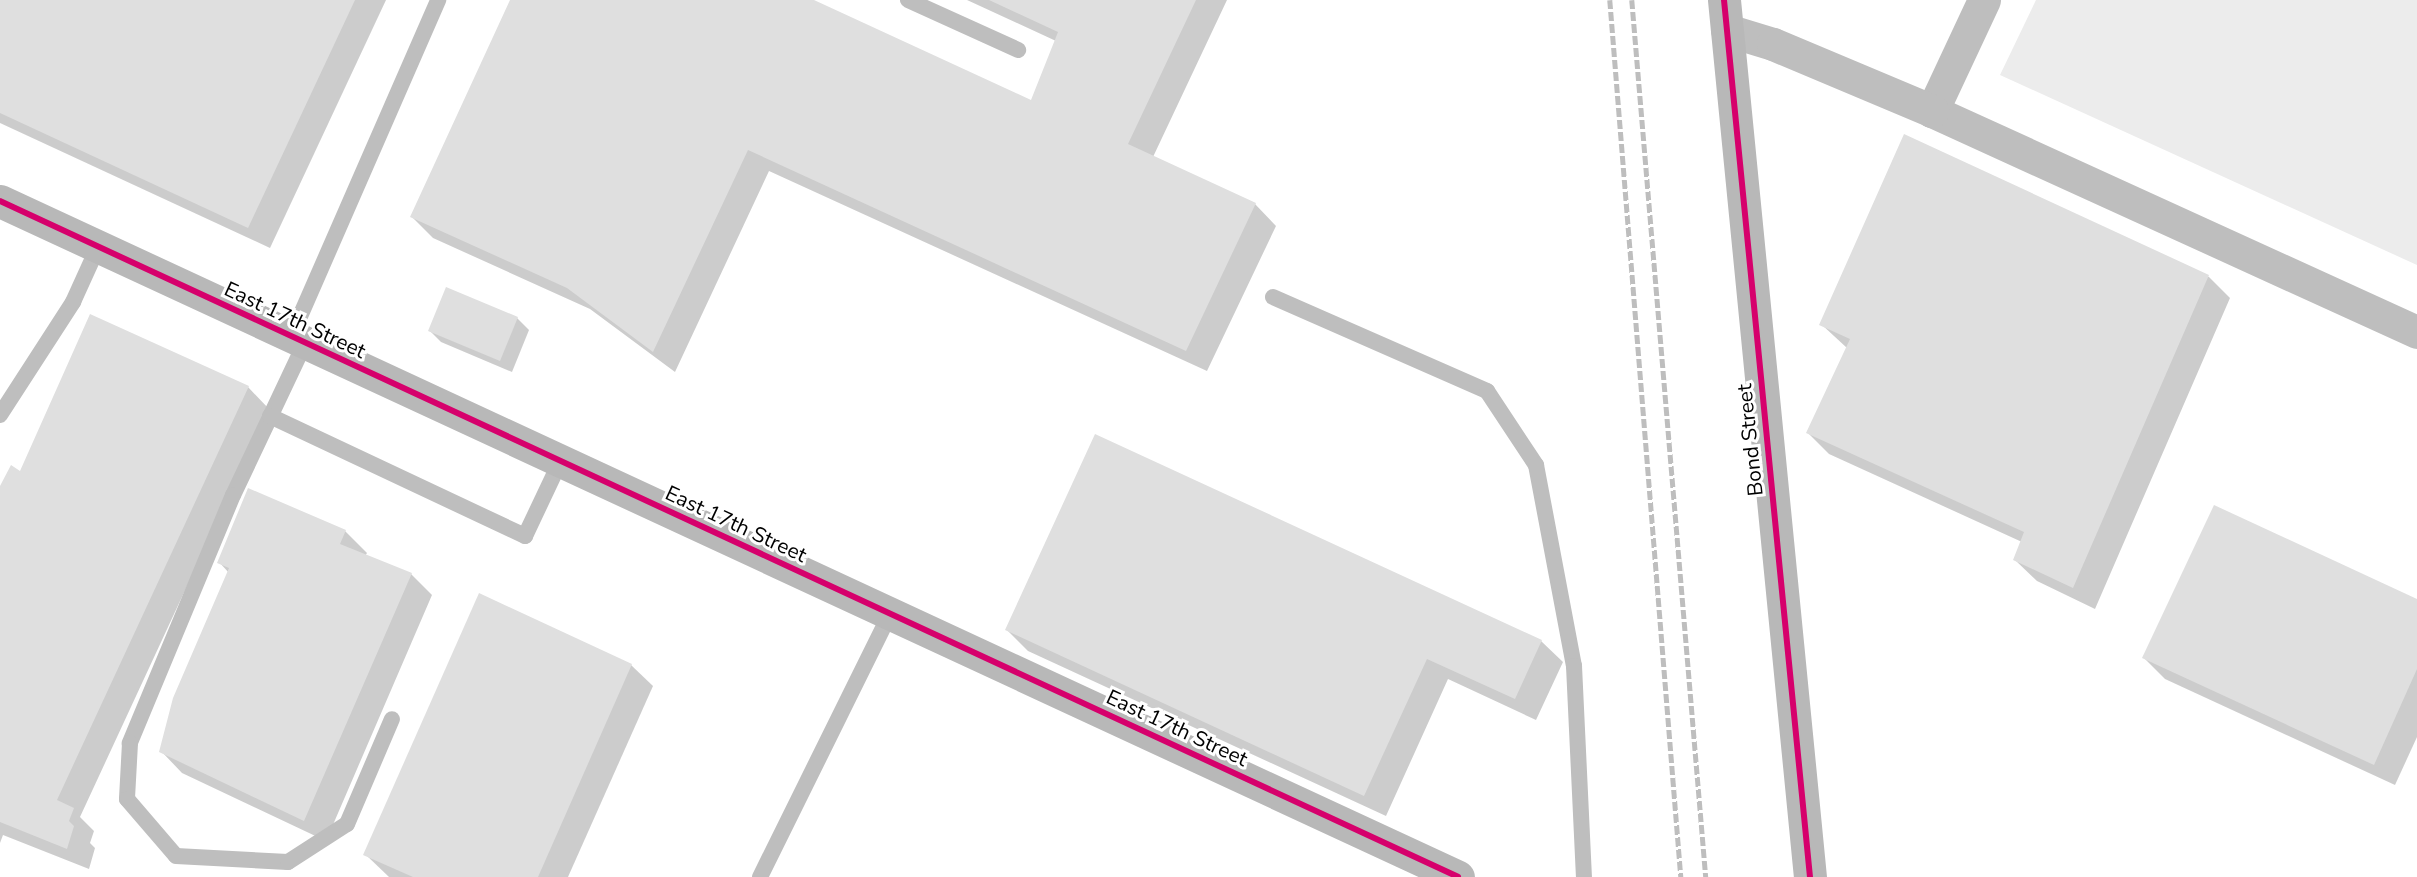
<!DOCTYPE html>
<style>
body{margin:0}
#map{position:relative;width:2417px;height:877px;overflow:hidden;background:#fff;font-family:"Nunito Sans",sans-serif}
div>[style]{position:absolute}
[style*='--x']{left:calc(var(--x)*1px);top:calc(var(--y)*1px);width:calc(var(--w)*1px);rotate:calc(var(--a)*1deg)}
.green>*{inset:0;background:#ececec}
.shadow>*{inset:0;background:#0003}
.building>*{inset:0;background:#dfdfdf}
.lane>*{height:16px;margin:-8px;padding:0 8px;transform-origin:8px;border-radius:8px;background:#bebebe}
.street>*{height:33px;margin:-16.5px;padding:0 16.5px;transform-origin:16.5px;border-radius:16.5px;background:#bebebe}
.secondary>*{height:33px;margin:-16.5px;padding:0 16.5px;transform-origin:16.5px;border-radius:16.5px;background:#b8b8b8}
.rail>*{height:4.5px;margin-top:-2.25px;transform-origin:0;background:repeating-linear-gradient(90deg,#bebebe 0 9px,transparent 0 12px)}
.cycleway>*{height:6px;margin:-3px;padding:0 3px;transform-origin:3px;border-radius:3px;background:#d6006c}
span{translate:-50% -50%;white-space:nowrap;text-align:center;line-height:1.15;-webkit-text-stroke:6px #fff;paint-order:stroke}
.street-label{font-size:21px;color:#000}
</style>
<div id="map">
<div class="green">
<div style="clip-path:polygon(2036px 0,2417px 0,2417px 265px,2000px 75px)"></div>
</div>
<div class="shadow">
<div style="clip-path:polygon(0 0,386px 0,270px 248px,0 123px)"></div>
<div style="clip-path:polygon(511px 0,811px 0,1031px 102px,1056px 41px,967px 0,1227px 0,1153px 157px,1255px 204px,1276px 226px,1207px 371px,769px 171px,675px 372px,590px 309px,433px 238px,412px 217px)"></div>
<div style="clip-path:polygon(1905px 136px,2209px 277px,2230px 298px,2095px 609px,2037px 581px,2015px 560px,2022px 542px,1829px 454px,1808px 433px,1847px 348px,1821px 324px)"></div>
<div style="clip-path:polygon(517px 318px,529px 330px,512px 372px,441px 342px,429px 330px)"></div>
<div style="clip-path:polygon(248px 387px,269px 409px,80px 817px,94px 831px,90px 843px,95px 848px,89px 869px,3px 835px,0 843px,0 490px,21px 473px)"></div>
<div style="clip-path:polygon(345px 531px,367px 553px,365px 556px,411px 574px,432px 595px,326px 841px,182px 773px,161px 751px,229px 573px,219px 562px)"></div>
<div style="clip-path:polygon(2417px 601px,2417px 737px,2395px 785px,2165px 679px,2144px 658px)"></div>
<div style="clip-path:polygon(1007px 630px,1541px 641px,1563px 662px,1536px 720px,1448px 679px,1386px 816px,1028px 651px)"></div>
<div style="clip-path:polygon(631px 665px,653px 686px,568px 877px,389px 877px,365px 854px)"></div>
</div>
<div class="building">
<div style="clip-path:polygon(0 0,355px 0,248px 228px,0 113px)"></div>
<div style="clip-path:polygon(510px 0,814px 0,1031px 100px,1058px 32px,989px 0,1196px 0,1128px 144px,1256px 203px,1186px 351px,748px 150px,653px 352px,567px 288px,410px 217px)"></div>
<div style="clip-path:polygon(1904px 134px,2209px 275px,2073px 588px,2013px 560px,2024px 532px,1806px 433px,1850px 339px,1819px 325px)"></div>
<div style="clip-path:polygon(446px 287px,518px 317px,500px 361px,428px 331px)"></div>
<div style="clip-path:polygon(90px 314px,249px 386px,57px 800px,74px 808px,69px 821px,74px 826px,67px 849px,0 822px,0 486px,11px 465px,20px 471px)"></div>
<div style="clip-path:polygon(1095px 434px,1542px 640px,1515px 699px,1427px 659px,1364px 796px,1005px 630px)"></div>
<div style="clip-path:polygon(248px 488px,346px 530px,340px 544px,412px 573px,304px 821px,159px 752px,173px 698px,229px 568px,217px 563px)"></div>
<div style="clip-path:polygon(2214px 505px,2417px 599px,2417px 669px,2374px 765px,2142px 658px)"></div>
<div style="clip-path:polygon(479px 593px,632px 664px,538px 877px,413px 877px,363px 855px)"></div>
</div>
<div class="lane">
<div style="--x:908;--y:0;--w:121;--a:24.4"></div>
<div style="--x:1273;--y:297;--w:234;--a:23.7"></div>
<div style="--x:1487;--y:391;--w:89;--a:56.5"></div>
<div style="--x:1536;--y:465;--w:205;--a:79.3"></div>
<div style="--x:1574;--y:666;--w:211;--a:87.3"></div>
<div style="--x:291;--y:337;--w:368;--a:-66.4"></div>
<div style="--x:305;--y:343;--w:168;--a:115.3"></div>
<div style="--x:233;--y:495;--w:269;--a:112.6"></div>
<div style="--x:130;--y:743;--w:56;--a:93.1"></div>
<div style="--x:127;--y:799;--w:75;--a:49.3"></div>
<div style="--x:176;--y:856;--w:112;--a:3.1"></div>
<div style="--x:288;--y:862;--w:70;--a:-32.8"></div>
<div style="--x:347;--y:824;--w:114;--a:-66.8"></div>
<div style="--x:0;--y:415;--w:135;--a:-57.1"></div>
<div style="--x:73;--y:302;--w:60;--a:-65.6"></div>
<div style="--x:270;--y:416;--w:282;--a:25.2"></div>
<div style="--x:525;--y:536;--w:82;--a:-64.7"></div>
<div style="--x:760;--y:877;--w:293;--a:-63.7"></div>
</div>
<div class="street">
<div style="--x:1984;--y:0;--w:123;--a:115.1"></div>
<div style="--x:1932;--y:111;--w:533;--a:24.5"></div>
<div style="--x:1727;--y:30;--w:48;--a:16.9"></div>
<div style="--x:1773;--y:44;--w:173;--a:22.8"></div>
</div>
<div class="secondary">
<div style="--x:1724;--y:0;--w:881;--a:84.4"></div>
<div style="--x:0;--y:201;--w:1607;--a:24.87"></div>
</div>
<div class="rail">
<div style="--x:1610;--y:0;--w:880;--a:85.37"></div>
<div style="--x:1632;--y:0;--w:880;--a:85.18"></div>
</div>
<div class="cycleway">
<div style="--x:1724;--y:0;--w:881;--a:84.4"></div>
<div style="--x:0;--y:201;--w:1607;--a:24.87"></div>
</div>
<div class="street-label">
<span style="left:295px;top:320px;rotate:25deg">East 17th Street</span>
<span style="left:1750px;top:440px;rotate:-96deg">Bond Street</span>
<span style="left:736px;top:524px;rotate:25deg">East 17th Street</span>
<span style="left:1177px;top:728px;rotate:25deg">East 17th Street</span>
</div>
</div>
